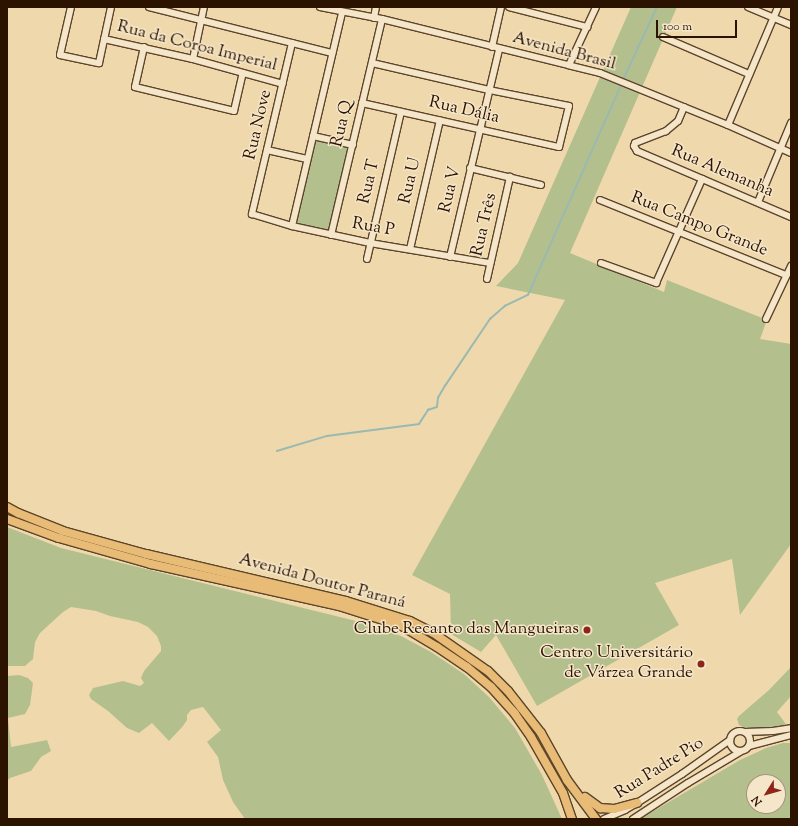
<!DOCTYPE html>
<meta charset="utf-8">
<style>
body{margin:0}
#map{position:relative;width:798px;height:826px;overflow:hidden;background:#efd9ac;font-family:"Sorts Mill Goudy",serif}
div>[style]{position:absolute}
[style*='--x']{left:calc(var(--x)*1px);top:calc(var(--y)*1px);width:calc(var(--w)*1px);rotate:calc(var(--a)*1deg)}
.green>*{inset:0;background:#b3c08e}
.stream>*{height:1.5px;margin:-0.75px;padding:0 0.75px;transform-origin:0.75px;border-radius:0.75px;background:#9ab9b0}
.roads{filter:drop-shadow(1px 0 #5d442b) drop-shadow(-1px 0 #5d442b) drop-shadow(0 1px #5d442b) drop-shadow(0 -1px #5d442b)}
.minor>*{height:6px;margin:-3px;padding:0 3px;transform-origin:3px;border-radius:3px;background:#f5e6c9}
.minor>.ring{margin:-3px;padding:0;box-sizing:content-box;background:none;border:6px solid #f5e6c9;border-radius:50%}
.major>*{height:8px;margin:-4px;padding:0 4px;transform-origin:4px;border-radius:4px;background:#e8bc76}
.dots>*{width:11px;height:11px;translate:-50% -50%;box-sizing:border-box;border:2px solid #f5e6c9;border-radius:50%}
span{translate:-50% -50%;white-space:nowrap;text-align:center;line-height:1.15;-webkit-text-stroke:3px #f5e6c9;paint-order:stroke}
.street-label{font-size:17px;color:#2c1300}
.poi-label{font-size:17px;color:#2c1300}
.right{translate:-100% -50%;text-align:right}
.frame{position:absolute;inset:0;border:8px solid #2c1300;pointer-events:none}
.north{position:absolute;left:746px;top:774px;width:40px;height:40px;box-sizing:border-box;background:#f5e6c9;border:1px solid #a59279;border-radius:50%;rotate:233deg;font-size:11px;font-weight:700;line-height:16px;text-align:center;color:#2c1300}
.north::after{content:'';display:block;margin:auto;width:14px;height:18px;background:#8f2418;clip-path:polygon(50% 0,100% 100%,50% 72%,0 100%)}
.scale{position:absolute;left:656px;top:20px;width:81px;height:18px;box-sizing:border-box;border:2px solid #2c1300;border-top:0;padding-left:5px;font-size:12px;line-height:14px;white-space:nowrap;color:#2c1300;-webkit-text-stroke:3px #f5e6c9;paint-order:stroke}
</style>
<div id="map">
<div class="green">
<div style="clip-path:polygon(631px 7px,677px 7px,570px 253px,664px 292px,667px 280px,767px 320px,760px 339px,791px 344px,791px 544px,740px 615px,732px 559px,655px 583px,679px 625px,537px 706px,496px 635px,481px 652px,451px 634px,450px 594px,412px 575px,565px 300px,496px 286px,518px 263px)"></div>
<div style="clip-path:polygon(315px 138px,350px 146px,330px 233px,295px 225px)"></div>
<div style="clip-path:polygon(7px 527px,61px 548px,368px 624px,401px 636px,431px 652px,464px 674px,489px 697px,515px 728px,542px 775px,562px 819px,245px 819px,233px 802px,223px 780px,218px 757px,207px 742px,221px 730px,203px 707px,191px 710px,187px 715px,187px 720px,183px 726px,169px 741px,152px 723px,139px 733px,127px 728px,108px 711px,91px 699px,89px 695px,93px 688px,123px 681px,140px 686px,144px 683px,141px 678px,144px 671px,161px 651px,161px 646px,157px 636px,148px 627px,138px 622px,110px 616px,96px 611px,71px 607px,63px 612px,40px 633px,35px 642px,33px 659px,25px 666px,7px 666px)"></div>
<div style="clip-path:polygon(791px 667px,791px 696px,777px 712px,788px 727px,750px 730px,739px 725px,737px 719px,739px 716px,769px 690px)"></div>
<div style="clip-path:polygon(19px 675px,28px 678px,33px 683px,30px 705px,25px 714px,8px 718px,11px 747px,47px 740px,51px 751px,41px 757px,31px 771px,10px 778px,7px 781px,7px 676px)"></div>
<div style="clip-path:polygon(evenodd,783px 743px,791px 743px,791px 819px,640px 819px,740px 760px,766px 748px,783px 743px,754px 782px,778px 782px,778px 806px,754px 806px,754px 782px)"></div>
</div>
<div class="stream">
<div style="--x:623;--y:80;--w:81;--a:-65"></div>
<div style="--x:277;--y:451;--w:52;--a:-16.7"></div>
<div style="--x:327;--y:436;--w:93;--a:-7.4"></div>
<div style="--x:419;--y:424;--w:17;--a:-57"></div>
<div style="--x:428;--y:410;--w:9;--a:-18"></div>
<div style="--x:437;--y:407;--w:9;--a:-84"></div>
<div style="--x:438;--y:398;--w:14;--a:-60"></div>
<div style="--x:445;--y:386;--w:81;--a:-56.1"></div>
<div style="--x:490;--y:319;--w:20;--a:-41"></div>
<div style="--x:505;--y:306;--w:25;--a:-26"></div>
<div style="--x:528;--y:295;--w:232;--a:-66.1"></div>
</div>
<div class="roads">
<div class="minor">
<div style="--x:71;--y:7;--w:49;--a:102.9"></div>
<div style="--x:60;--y:55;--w:40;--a:12"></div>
<div style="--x:99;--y:63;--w:57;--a:-77.9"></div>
<div style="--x:149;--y:7;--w:189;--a:14.1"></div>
<div style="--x:320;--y:7;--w:63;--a:11"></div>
<div style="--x:382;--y:19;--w:225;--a:13.9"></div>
<div style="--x:600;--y:73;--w:138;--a:22.1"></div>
<div style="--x:728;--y:125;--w:69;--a:24"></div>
<div style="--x:509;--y:7;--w:81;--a:14.4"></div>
<div style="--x:748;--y:7;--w:47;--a:22.7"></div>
<div style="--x:374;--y:18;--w:11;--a:-80"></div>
<div style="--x:663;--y:37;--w:94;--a:23.3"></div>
<div style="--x:104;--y:39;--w:91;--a:12.7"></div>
<div style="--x:193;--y:59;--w:93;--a:15.5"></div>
<div style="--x:292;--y:43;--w:176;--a:103.2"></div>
<div style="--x:252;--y:214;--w:42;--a:16.7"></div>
<div style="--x:292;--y:226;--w:80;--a:12.3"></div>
<div style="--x:370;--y:243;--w:122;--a:9.5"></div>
<div style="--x:144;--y:47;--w:41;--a:102.7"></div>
<div style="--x:135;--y:87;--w:102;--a:13.6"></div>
<div style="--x:234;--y:111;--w:39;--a:-77"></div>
<div style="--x:492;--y:47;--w:41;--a:-77.3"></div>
<div style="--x:193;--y:59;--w:53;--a:-78.1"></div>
<div style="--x:569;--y:65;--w:64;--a:-65"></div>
<div style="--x:362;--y:103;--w:202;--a:12.6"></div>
<div style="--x:559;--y:147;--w:42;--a:-76.3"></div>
<div style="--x:569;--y:106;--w:82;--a:-168.7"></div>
<div style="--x:489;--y:90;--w:120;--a:-167"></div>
<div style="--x:684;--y:107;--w:15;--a:113"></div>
<div style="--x:678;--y:121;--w:16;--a:140"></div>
<div style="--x:666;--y:131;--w:33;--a:159"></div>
<div style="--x:635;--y:143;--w:3;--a:108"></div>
<div style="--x:634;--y:146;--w:6;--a:59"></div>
<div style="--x:637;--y:151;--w:168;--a:23.2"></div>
<div style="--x:728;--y:125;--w:128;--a:-67"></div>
<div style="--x:313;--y:136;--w:41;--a:12.7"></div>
<div style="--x:267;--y:150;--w:41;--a:12.7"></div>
<div style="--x:470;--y:168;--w:73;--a:13.5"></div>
<div style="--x:600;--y:200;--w:201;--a:22"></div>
<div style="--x:758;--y:202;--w:86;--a:-67.3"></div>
<div style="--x:292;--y:226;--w:220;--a:-76.8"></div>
<div style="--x:331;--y:235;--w:222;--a:-76.7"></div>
<div style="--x:410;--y:249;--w:132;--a:-76.9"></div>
<div style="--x:450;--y:257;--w:214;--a:-76.7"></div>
<div style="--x:367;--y:259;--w:151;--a:-77"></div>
<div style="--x:601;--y:263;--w:59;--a:20"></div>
<div style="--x:656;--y:283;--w:114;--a:-66.1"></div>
<div style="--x:487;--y:279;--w:105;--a:-77.3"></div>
<div style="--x:766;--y:319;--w:59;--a:-64.7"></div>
<div class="ring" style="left:730px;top:731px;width:14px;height:14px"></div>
<div style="--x:745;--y:732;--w:28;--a:-2"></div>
<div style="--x:773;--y:731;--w:18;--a:-9"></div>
<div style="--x:749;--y:746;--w:43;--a:-14.7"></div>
<div style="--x:604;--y:819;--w:23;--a:-23"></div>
<div style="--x:625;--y:810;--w:14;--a:-30"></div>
<div style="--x:637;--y:803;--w:54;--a:-32.8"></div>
<div style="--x:682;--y:774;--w:59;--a:-35.3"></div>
<div style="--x:633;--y:819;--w:66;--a:-33.2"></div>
<div style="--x:688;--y:783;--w:61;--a:-30.8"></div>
</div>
<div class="major">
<div style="--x:7;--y:507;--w:13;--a:29"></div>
<div style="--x:18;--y:513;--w:48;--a:21.8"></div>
<div style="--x:63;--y:531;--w:86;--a:15.5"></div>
<div style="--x:146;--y:554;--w:205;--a:13.2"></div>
<div style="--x:346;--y:601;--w:67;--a:17.4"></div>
<div style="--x:410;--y:621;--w:25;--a:27"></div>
<div style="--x:432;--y:632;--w:68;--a:34.9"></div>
<div style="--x:488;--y:671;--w:28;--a:45"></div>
<div style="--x:508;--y:691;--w:53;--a:51.8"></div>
<div style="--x:541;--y:733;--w:54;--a:61"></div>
<div style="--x:567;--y:780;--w:49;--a:53.4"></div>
<div style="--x:7;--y:519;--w:55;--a:20.1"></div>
<div style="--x:59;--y:538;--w:96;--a:15.8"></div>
<div style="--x:151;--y:564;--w:193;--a:12.6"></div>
<div style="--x:339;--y:606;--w:66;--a:17.6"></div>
<div style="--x:402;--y:626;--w:41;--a:31"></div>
<div style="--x:437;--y:647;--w:36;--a:34"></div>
<div style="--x:467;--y:667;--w:31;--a:40"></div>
<div style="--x:491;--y:687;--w:36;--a:48"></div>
<div style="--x:515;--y:714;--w:28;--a:55"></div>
<div style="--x:531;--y:737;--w:64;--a:60.3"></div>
<div style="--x:563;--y:793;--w:28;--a:71"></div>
<div style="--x:585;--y:797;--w:19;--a:36"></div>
<div style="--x:600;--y:808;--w:14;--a:4"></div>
<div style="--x:614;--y:809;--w:24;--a:-15"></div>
</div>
</div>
<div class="dots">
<div style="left:587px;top:630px;background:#8f2418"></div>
<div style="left:701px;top:664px;background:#8f2418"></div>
</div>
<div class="street-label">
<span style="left:197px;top:47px;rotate:14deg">Rua da Coroa Imperial</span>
<span style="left:564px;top:52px;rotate:15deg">Avenida Brasil</span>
<span style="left:464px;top:111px;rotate:13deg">Rua Dália</span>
<span style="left:343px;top:124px;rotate:-77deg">Rua Q</span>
<span style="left:259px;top:125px;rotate:-77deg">Rua Nove</span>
<span style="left:722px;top:172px;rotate:23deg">Rua Alemanha</span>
<span style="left:411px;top:181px;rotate:-77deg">Rua U</span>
<span style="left:370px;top:182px;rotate:-77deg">Rua T</span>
<span style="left:451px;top:190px;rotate:-77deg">Rua V</span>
<span style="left:485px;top:225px;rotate:-77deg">Rua Três</span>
<span style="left:699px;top:225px;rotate:22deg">Rua Campo Grande</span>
<span style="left:373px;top:228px;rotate:10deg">Rua P</span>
<span style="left:322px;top:582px;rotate:15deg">Avenida Doutor Paraná</span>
<span style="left:660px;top:769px;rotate:-32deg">Rua Padre Pio</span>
</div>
<div class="poi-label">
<span class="right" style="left:579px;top:630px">Clube Recanto das Mangueiras</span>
<span class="right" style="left:693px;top:664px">Centro Universitário<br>de Várzea Grande</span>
</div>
<div class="frame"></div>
<div class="north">N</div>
<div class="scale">100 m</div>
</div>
